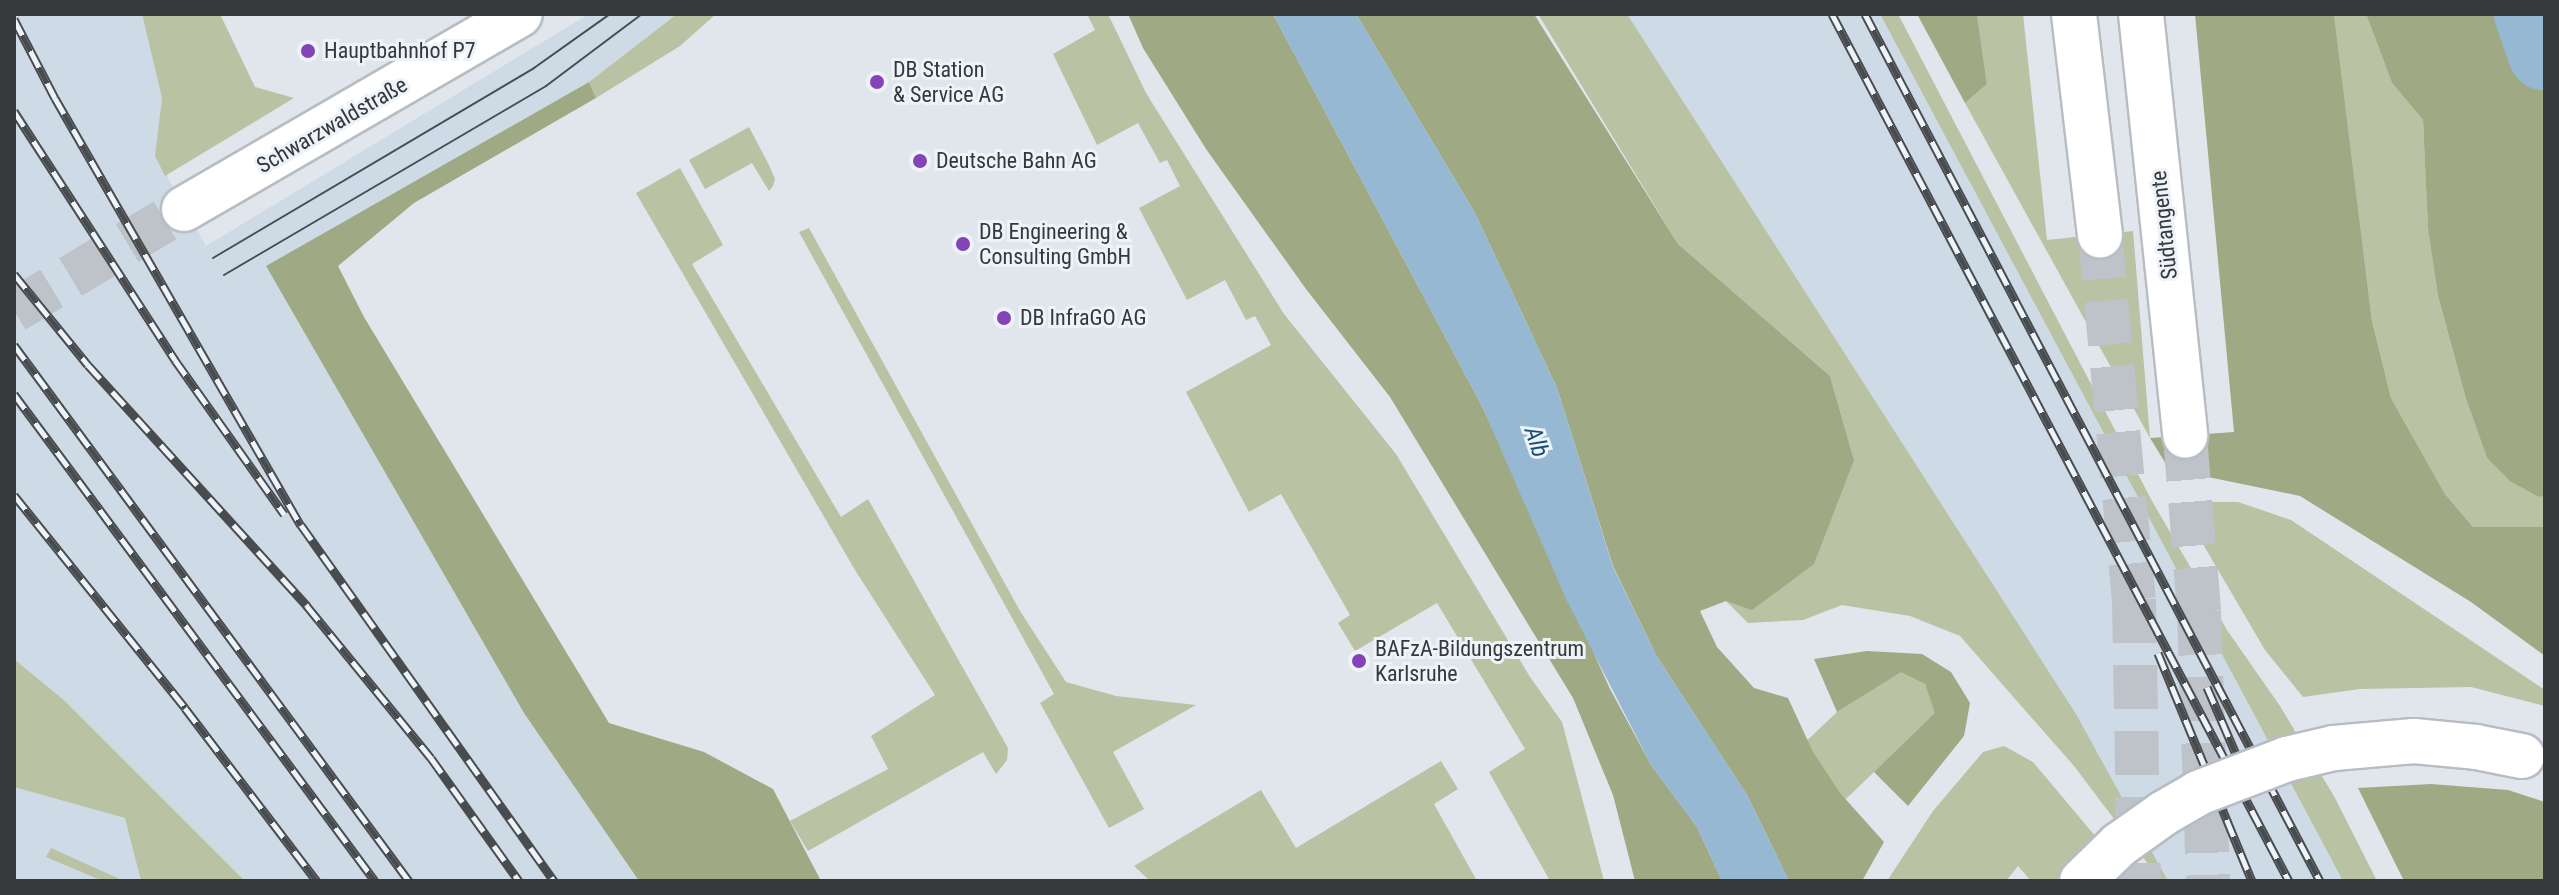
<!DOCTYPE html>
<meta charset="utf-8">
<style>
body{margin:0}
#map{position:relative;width:2559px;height:895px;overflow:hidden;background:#e0e6ec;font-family:"Roboto Condensed",sans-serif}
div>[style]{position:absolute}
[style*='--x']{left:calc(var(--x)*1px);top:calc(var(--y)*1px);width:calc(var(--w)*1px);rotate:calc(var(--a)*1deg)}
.built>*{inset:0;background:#cedae5}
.green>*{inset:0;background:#b9c2a3}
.forest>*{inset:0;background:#9fa984}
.water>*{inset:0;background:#96b8d3}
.river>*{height:74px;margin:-37px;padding:0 37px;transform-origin:37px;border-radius:37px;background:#96b8d3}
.major-tunnel>*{height:44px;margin-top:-22px;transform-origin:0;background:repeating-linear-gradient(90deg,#bec3c9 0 44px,transparent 0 66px)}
.highway-tunnel>*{height:44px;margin-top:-22px;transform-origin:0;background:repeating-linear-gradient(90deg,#bec3c9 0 44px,transparent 0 66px)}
.roads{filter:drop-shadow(2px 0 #b7bdc3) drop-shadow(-2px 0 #b7bdc3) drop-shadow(0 2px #b7bdc3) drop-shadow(0 -2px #b7bdc3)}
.major>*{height:44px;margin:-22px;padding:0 22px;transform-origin:22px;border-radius:22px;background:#fff}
.highway>*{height:44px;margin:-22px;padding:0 22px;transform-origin:22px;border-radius:22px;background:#fff}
.tram>*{height:2px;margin:-1px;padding:0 1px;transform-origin:1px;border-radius:1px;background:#484c4e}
.rail>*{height:9px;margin-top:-4.5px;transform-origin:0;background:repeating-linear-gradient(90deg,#edf3f9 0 18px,#484c4e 0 36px);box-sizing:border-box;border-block:2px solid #484c4e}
.bridges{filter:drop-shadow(2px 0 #b7bdc3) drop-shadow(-2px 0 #b7bdc3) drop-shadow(0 2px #b7bdc3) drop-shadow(0 -2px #b7bdc3)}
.minor-bridge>*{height:44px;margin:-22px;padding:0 22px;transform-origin:22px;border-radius:22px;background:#fff}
.dots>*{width:22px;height:22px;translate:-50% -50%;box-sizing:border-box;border:4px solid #edf3f9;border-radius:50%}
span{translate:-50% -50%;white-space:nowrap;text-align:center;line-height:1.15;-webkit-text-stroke:6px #edf3f9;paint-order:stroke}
.poi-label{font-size:22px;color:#36393b}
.left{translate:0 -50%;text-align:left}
.street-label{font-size:22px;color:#36393b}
.water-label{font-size:24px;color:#164e72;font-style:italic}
.frame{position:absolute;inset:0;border:16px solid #36393b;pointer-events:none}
</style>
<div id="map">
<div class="built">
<div style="clip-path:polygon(14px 14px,142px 14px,162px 98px,156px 156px,206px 246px,589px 14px,677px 14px,589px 82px,266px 266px,524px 713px,639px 881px,245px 881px,65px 701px,14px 659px)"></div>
<div style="clip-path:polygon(1627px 14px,1880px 14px,2343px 881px,2168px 881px,2076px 714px)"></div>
<div style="clip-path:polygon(14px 787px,126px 818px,141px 881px,14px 881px)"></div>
</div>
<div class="green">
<div style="clip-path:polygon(142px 14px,220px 14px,255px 87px,294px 98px,165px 176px,155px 156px,162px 98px)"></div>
<div style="clip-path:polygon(677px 14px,716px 14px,680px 46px,596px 98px,589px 82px)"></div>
<div style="clip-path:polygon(1087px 14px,1108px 14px,1146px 93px,1284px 314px,1396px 454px,1530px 677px,1562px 722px,1604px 881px,1550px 881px,1489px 772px,1525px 749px,1437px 603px,1355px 651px,1338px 623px,1350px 615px,1281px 494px,1249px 512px,1186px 392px,1271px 345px,1255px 316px,1246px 320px,1225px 280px,1187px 300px,1139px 208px,1180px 186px,1167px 160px,1160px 163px,1138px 123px,1097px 145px,1053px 54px,1095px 30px)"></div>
<div style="clip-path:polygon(1538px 14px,1627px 14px,2076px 714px,2168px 881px,2161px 881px,2074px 766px,1960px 636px,1910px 616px,1842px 605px,1803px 620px,1748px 623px,1726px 601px,1854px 460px,1830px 376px,1678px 244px)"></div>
<div style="clip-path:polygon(1880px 14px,1898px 14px,2152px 501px,2227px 630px,2280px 706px,2335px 798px,2377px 881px,2343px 881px)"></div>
<div style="clip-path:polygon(1977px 14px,2023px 14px,2047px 240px,2133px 231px,2150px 438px,1965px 103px,1987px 84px)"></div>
<div style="clip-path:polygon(2334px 14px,2366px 14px,2392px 83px,2423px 120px,2428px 228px,2438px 296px,2466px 399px,2487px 458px,2539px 497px,2545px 496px,2545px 527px,2473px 527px,2445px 494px,2391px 398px,2372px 321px)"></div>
<div style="clip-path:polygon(2531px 14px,2545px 14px,2545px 54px)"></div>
<div style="clip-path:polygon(749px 127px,769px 165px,775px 179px,773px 186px,769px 191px,752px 163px,705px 189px,689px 160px)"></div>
<div style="clip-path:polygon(680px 168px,723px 245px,692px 264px,841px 517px,868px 499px,1008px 748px,1007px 760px,996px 774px,983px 752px,808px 851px,790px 821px,888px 769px,871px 736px,935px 695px,855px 570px,636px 193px)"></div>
<div style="clip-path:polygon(809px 228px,1020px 611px,1066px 682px,1116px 696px,1196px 705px,1113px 752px,1144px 809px,1109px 828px,1040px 703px,1054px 694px,799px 232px)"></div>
<div style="clip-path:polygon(2207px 502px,2238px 502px,2291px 520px,2545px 690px,2545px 706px,2471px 687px,2360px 689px,2303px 697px,2265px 650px,2197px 534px,2190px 510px)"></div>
<div style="clip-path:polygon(14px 659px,65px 701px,245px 881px,141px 881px,125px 818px,14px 787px)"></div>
<div style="clip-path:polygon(1901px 671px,1925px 684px,1936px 713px,1828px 816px,1789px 881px,1777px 769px,1837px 712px)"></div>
<div style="clip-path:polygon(2004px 746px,2033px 762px,2133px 881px,2031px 881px,2018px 866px,2006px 881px,1887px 881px,1933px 811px,1983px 752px)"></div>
<div style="clip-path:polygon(1441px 761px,1458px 789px,1434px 804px,1477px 881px,1150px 881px,1134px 866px,1261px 790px,1296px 848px)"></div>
<div style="clip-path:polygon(51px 848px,124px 881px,103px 881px,46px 857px)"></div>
</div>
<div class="forest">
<div style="clip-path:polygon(1128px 14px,1273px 14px,1482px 406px,1610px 689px,1651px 765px,1697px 827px,1722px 881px,1635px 881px,1613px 795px,1573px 698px,1390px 397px,1306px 289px,1206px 149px,1143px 48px)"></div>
<div style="clip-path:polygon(1356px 14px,1534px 14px,1678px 244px,1830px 376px,1854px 460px,1814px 564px,1752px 610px,1726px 601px,1700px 611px,1717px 647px,1754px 688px,1788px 698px,1813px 752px,1840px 793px,1884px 842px,1862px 881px,1789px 881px,1747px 795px,1656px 655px,1613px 566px,1557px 388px,1475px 213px)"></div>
<div style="clip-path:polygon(1917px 14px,1977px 14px,1987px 84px,1965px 103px)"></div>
<div style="clip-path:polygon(2195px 14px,2334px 14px,2372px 321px,2391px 398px,2445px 494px,2473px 527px,2545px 527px,2545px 656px,2471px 602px,2300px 496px,2169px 469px,2150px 438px,2234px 432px)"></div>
<div style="clip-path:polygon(2366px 14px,2531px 14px,2545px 54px,2545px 496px,2539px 497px,2510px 481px,2487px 458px,2466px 399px,2438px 296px,2428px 229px,2423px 120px,2392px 83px)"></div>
<div style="clip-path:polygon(589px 82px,596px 98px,414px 203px,338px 266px,364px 317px,609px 723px,704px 752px,773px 789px,821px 881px,639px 881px,524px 713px,266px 266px)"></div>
<div style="clip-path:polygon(1867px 651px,1922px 654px,1951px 672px,1970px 703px,1964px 736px,1908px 806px,1874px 772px,1935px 713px,1925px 684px,1901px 672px,1837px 712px,1814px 659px)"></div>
<div style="clip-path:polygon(2431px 784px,2508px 790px,2545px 802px,2545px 881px,2404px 881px,2358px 788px)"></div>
</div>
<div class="water">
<div style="clip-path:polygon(1273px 14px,1356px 14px,1475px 213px,1557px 388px,1613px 567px,1656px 655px,1747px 795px,1789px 881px,1722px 881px,1697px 827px,1651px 765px,1567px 601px,1482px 406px)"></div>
</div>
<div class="river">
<div style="--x:2531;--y:14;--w:42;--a:70.7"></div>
</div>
<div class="major-tunnel">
<div style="--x:14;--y:311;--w:198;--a:-31"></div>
</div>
<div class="highway-tunnel">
<div style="--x:2100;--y:235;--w:366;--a:84.7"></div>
<div style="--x:2134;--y:599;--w:282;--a:89"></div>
<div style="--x:2185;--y:436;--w:176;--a:85.4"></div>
<div style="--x:2199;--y:611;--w:270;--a:88.1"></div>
</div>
<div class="roads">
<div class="major">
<div style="--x:184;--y:209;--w:388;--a:-30.1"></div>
</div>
<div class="highway">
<div style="--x:2074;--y:14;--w:223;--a:83.3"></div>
<div style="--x:2141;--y:14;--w:424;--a:84"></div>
</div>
</div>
<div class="tram">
<div style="--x:213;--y:258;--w:373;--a:-30.6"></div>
<div style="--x:534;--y:68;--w:93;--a:-35.4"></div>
<div style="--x:224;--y:275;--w:373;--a:-30.4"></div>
<div style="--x:546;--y:86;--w:120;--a:-36.9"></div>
</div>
<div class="rail">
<div style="--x:1832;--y:14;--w:980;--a:62.21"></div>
<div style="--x:1865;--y:14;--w:979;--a:62.31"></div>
<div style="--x:14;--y:19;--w:89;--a:62.6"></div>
<div style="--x:55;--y:98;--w:493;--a:60.1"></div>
<div style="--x:301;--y:525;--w:437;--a:54.6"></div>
<div style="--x:14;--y:111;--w:297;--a:57.1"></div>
<div style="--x:175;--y:360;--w:189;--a:54.7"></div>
<div style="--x:14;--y:274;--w:117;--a:50.9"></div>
<div style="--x:88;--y:365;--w:326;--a:47.7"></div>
<div style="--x:307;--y:606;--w:196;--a:50.8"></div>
<div style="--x:431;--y:758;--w:151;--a:54.4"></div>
<div style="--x:14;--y:345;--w:666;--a:53.61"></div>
<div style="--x:14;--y:394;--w:606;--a:53.45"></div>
<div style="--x:14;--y:495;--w:273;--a:51.2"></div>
<div style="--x:185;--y:708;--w:218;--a:52.7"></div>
<div style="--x:2158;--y:653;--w:247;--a:67.6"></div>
<div style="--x:2207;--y:687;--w:96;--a:66.6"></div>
</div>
<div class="bridges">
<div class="minor-bridge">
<div style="--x:2082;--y:881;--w:52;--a:-44.2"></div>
<div style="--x:2119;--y:845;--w:55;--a:-35.4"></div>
<div style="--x:2164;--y:813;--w:39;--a:-30"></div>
<div style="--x:2198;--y:793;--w:95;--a:-20.9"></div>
<div style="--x:2287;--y:759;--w:48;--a:-13.2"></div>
<div style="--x:2334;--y:748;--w:80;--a:-5"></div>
<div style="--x:2414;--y:741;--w:62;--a:5.5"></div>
<div style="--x:2476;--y:747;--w:47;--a:11.1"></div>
</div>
</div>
<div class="dots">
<div style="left:308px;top:51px;background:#8443b7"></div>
<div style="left:877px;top:82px;background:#8443b7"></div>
<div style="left:920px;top:161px;background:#8443b7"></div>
<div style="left:963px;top:244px;background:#8443b7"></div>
<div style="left:1004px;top:318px;background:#8443b7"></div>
<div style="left:1359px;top:661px;background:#8443b7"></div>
</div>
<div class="poi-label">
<span class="left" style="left:324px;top:51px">Hauptbahnhof P7</span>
<span class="left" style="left:893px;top:82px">DB Station<br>&amp; Service AG</span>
<span class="left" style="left:936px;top:161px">Deutsche Bahn AG</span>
<span class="left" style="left:979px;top:244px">DB Engineering &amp;<br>Consulting GmbH</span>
<span class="left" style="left:1020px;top:318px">DB InfraGO AG</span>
<span class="left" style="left:1375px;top:661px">BAFzA-Bildungszentrum<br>Karlsruhe</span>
</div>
<div class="street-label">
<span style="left:332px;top:125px;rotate:-30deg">Schwarzwaldstraße</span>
<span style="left:2164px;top:225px;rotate:-96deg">Südtangente</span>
</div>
<div class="water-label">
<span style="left:1536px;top:442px;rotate:71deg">Alb</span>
</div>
<div class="frame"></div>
</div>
